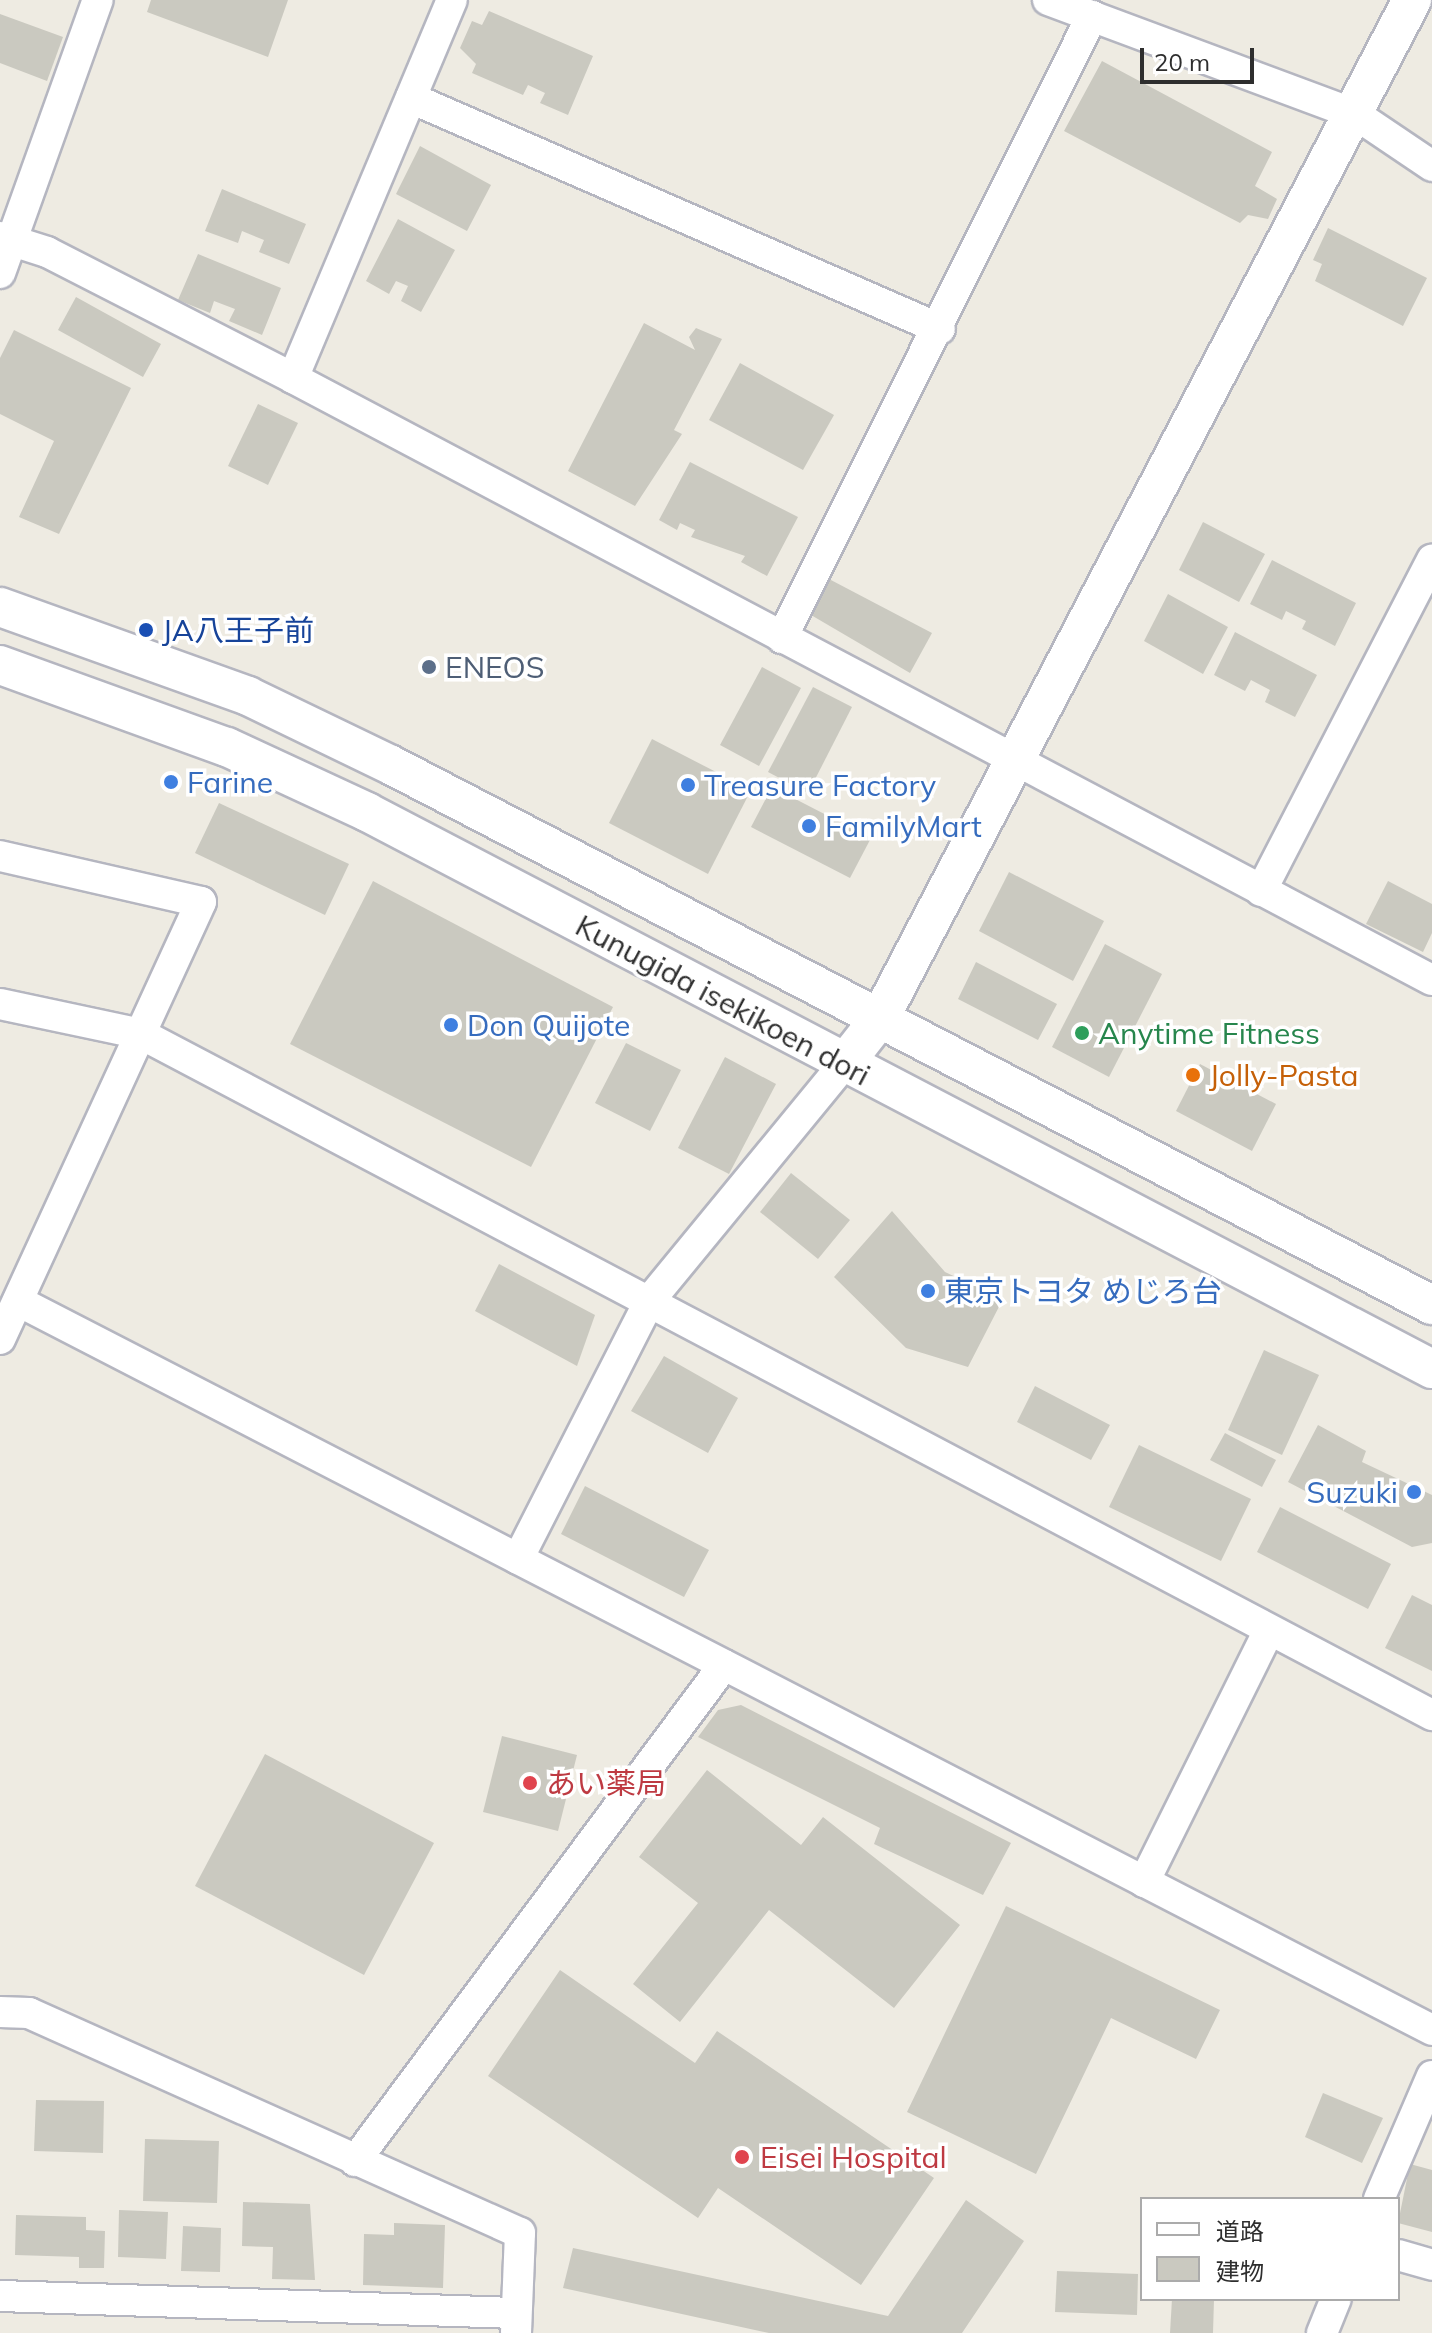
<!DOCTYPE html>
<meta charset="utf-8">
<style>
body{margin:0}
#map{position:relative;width:1432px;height:2333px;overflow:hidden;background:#eeebe2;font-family:Mulish,"Noto Sans JP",sans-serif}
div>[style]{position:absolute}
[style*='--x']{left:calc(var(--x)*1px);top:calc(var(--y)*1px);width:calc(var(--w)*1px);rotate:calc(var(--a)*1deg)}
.building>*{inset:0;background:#cac9c0}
.roads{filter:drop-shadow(2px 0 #b5b6c0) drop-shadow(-2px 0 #b5b6c0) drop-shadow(0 2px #b5b6c0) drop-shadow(0 -2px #b5b6c0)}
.minor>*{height:30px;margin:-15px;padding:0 15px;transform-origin:15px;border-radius:15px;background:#fff}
.tertiary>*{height:38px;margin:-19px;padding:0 19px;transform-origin:19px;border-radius:19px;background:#fff}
.dots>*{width:22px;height:22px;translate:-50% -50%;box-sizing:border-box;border:4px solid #fff;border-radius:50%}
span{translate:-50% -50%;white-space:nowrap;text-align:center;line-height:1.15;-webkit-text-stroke:7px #fff;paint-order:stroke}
.transit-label{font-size:30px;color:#164399}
.left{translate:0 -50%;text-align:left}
.service-label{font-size:30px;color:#4e5e75}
.shop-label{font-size:30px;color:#366cbe}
.right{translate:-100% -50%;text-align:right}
.street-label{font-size:30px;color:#2e2e2e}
.leisure-label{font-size:30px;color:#27864d}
.food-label{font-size:30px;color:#c56008}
.health-label{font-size:30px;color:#be3a42}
.legend{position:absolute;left:1140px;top:2197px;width:260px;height:104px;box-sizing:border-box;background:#fff;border:2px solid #ababab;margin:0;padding:10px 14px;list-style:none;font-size:24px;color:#2e2e2e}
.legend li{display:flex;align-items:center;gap:16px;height:40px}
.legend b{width:40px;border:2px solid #ababab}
.scale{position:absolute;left:1140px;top:48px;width:114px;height:36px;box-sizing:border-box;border:4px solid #2e2e2e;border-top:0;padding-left:10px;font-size:24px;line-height:28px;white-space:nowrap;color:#2e2e2e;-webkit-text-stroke:6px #fff;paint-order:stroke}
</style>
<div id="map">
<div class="building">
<div style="clip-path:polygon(151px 0,288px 0,268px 57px,147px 12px)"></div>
<div style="clip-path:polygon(489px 11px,593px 56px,568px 115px,540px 103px,545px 93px,528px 85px,523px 95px,472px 73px,476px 64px,460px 48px,472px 21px,482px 25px)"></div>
<div style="clip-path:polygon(0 14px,63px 37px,47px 81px,0 63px)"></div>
<div style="clip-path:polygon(1102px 61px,1272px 152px,1255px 186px,1277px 199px,1268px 219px,1248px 215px,1240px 223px,1064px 131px)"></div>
<div style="clip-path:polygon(420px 146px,491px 185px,467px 231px,396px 194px)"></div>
<div style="clip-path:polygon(222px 189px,306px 224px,289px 264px,259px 252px,264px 240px,242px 231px,238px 243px,205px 231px)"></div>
<div style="clip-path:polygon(398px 219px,455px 250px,421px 312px,401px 301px,408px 286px,396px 281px,389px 294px,366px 281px)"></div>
<div style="clip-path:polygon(1328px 228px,1427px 278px,1403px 326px,1315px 281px,1322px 264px,1313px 260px)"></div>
<div style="clip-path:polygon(198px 254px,281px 288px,262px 335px,229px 321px,235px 309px,214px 301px,210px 313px,178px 300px)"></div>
<div style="clip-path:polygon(76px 297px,161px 344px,143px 377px,58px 330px)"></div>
<div style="clip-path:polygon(644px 323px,695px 350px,689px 337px,696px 328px,722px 339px,674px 430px,682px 434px,635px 506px,568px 471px)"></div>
<div style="clip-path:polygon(14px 330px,131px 388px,59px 534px,19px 517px,54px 441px,0 414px,0 358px)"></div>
<div style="clip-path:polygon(740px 363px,834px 415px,803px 470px,709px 420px)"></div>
<div style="clip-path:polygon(258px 404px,298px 423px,268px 485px,228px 466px)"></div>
<div style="clip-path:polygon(690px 462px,798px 517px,767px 576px,741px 562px,745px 556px,691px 537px,695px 530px,680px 523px,677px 530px,659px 520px)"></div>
<div style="clip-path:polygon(1203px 522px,1265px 554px,1239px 602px,1179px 570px)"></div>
<div style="clip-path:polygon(1272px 560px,1356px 603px,1335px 646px,1302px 629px,1306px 621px,1286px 611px,1282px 620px,1250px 604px)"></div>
<div style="clip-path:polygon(829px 579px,932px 633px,910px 673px,811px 615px)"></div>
<div style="clip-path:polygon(1168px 594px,1228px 627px,1203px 674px,1144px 641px)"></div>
<div style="clip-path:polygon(1235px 632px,1317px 675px,1295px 717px,1265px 702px,1270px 690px,1251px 680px,1245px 691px,1214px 675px)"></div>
<div style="clip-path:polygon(762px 667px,801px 688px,759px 766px,720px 745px)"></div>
<div style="clip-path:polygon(813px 687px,852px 707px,808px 793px,768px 772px)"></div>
<div style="clip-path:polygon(652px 739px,751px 790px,708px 874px,609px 823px)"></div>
<div style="clip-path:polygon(772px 787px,871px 838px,850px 878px,751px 827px)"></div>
<div style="clip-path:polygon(219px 803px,349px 864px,325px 915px,195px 853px)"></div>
<div style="clip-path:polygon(1009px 872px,1104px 921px,1073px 981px,979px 931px)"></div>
<div style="clip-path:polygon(373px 881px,613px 1007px,531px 1167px,290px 1044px)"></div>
<div style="clip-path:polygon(1388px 881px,1432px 904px,1432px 933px,1423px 952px,1366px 924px)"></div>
<div style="clip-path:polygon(1105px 944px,1162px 974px,1109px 1077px,1052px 1047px)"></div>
<div style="clip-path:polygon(976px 962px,1057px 1004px,1038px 1040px,958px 999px)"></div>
<div style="clip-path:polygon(626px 1043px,681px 1070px,650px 1131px,595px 1103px)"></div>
<div style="clip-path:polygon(725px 1057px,776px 1084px,729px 1174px,678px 1148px)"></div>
<div style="clip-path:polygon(1200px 1064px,1276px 1104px,1252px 1151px,1176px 1111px)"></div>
<div style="clip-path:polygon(791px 1173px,850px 1220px,818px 1259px,760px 1212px)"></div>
<div style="clip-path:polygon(892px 1211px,945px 1272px,1003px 1299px,968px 1367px,906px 1348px,834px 1277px)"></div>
<div style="clip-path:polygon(499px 1264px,595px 1315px,577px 1366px,475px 1311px)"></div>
<div style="clip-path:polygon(1264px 1350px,1319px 1375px,1282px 1455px,1228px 1430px)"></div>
<div style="clip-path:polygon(664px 1356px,738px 1398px,708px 1453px,631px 1411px)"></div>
<div style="clip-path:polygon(1035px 1386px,1110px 1425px,1091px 1460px,1017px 1422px)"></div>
<div style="clip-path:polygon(1318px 1425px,1366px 1451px,1362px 1462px,1432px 1495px,1432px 1543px,1412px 1547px,1288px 1482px)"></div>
<div style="clip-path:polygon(1225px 1433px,1276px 1460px,1262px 1487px,1210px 1460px)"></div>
<div style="clip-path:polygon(1139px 1445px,1251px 1499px,1221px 1561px,1109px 1507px)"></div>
<div style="clip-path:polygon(585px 1486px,709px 1550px,684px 1597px,561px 1534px)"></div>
<div style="clip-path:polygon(1280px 1507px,1391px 1564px,1368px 1609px,1257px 1552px)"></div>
<div style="clip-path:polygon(1412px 1595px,1432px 1605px,1432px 1671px,1385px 1648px)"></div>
<div style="clip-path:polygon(741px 1705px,1011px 1843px,983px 1895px,874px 1844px,880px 1828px,698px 1737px,718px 1710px)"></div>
<div style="clip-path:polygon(502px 1736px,577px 1755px,558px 1831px,483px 1812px)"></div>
<div style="clip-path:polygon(265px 1754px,434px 1843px,364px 1975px,195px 1886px)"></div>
<div style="clip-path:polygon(707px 1770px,801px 1845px,823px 1817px,960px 1925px,894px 2008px,769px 1910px,680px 2022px,633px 1984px,698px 1903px,639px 1857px)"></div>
<div style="clip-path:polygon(1006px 1906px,1220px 2010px,1196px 2059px,1111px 2018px,1036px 2174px,907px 2112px)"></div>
<div style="clip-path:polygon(560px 1970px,695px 2063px,717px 2031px,934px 2178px,861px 2285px,718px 2188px,698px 2218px,488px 2076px)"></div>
<div style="clip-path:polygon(1323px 2093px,1383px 2118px,1362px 2163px,1305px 2137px)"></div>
<div style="clip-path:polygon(36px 2100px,104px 2101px,103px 2153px,34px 2151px)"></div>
<div style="clip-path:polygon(145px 2139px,219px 2141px,217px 2203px,143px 2201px)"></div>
<div style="clip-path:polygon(1410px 2164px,1432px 2170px,1432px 2232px,1398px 2223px)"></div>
<div style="clip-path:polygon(966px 2200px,1024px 2241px,962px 2333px,769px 2333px,563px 2288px,573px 2248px,888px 2316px)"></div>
<div style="clip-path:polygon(243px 2202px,310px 2204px,315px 2280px,272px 2279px,273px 2247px,242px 2246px)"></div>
<div style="clip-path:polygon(119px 2210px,168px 2212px,166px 2259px,118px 2257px)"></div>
<div style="clip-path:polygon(16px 2215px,86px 2217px,86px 2230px,105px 2231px,104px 2268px,79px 2268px,79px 2257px,15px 2255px)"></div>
<div style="clip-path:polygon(394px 2223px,445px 2225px,443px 2288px,363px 2285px,364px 2234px,394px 2235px)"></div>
<div style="clip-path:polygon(183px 2226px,221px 2228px,220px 2272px,181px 2271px)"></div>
<div style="clip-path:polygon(1057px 2271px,1138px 2274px,1137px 2315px,1055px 2312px)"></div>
<div style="clip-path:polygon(1172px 2299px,1214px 2299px,1213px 2333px,1170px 2333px)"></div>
</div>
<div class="roads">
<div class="minor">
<div style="--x:1048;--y:0;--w:327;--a:20.4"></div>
<div style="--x:1355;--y:114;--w:93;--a:34"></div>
<div style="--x:411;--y:98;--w:577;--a:23.59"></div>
<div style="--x:0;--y:237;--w:49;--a:17.7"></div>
<div style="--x:47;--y:252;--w:276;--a:27.1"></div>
<div style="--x:293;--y:378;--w:1288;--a:27.86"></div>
<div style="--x:0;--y:273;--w:290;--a:-70.3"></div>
<div style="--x:293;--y:378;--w:410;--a:-67.2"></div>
<div style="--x:782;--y:638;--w:695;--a:-63.51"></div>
<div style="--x:0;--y:856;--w:206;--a:12.9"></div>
<div style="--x:201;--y:902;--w:481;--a:114.7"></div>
<div style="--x:1261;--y:891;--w:373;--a:-62.7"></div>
<div style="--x:0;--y:1004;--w:144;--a:12"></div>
<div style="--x:141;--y:1034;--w:1460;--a:27.81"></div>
<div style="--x:18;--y:1301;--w:1591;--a:27.27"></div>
<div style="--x:518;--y:1559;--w:291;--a:-63"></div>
<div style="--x:650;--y:1300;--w:306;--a:-50.6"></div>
<div style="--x:1144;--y:1882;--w:279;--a:-63.6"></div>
<div style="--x:0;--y:2012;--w:29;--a:2"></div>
<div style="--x:29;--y:2013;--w:538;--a:24.14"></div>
<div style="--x:520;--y:2233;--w:100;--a:92.3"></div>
<div style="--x:355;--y:2161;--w:618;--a:-53.35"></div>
<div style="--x:1379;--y:2199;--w:134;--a:-66.7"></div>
<div style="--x:1398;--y:2255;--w:35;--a:16"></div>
<div style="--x:0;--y:2296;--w:516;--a:1.89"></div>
<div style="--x:1322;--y:2333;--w:37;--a:-68"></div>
</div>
<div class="tertiary">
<div style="--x:0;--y:607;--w:263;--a:19.7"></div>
<div style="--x:248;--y:696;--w:159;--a:25.8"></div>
<div style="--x:391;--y:765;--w:1173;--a:27.42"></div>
<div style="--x:0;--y:665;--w:241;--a:19.9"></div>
<div style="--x:227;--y:747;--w:154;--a:24.9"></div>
<div style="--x:367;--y:812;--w:1202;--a:27.61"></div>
<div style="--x:844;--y:1064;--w:58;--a:-52"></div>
<div style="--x:880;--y:1018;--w:1149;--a:-62.41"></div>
</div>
</div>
<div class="dots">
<div style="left:146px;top:630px;background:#1a4fb4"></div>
<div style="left:429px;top:667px;background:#5c6f8a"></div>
<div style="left:171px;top:782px;background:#3f7fe0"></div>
<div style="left:688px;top:785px;background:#3f7fe0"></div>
<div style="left:809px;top:826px;background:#3f7fe0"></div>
<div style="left:451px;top:1025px;background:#3f7fe0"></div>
<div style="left:1082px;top:1033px;background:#2e9e5b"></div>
<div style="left:1193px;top:1075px;background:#e8710a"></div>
<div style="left:928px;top:1291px;background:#3f7fe0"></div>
<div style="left:1414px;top:1492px;background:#3f7fe0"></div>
<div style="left:530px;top:1783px;background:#e0444e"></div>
<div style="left:742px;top:2157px;background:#e0444e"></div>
</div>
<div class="transit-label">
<span class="left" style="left:162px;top:630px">JA八王子前</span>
</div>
<div class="service-label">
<span class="left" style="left:445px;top:667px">ENEOS</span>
</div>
<div class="shop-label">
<span class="left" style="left:187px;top:782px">Farine</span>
<span class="left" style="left:704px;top:785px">Treasure Factory</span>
<span class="left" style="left:825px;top:826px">FamilyMart</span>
<span class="left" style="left:467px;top:1025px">Don Quijote</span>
<span class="left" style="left:944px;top:1291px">東京トヨタ めじろ台</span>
<span class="right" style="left:1398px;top:1492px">Suzuki</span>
</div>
<div class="street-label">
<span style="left:723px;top:1000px;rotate:28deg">Kunugida isekikoen dori</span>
</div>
<div class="leisure-label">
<span class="left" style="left:1098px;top:1033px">Anytime Fitness</span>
</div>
<div class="food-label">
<span class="left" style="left:1209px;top:1075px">Jolly-Pasta</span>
</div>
<div class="health-label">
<span class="left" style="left:546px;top:1783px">あい薬局</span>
<span class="left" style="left:760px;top:2157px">Eisei Hospital</span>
</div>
<ul class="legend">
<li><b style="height:10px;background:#fff"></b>道路</li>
<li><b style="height:22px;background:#cac9c0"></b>建物</li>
</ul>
<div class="scale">20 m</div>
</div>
